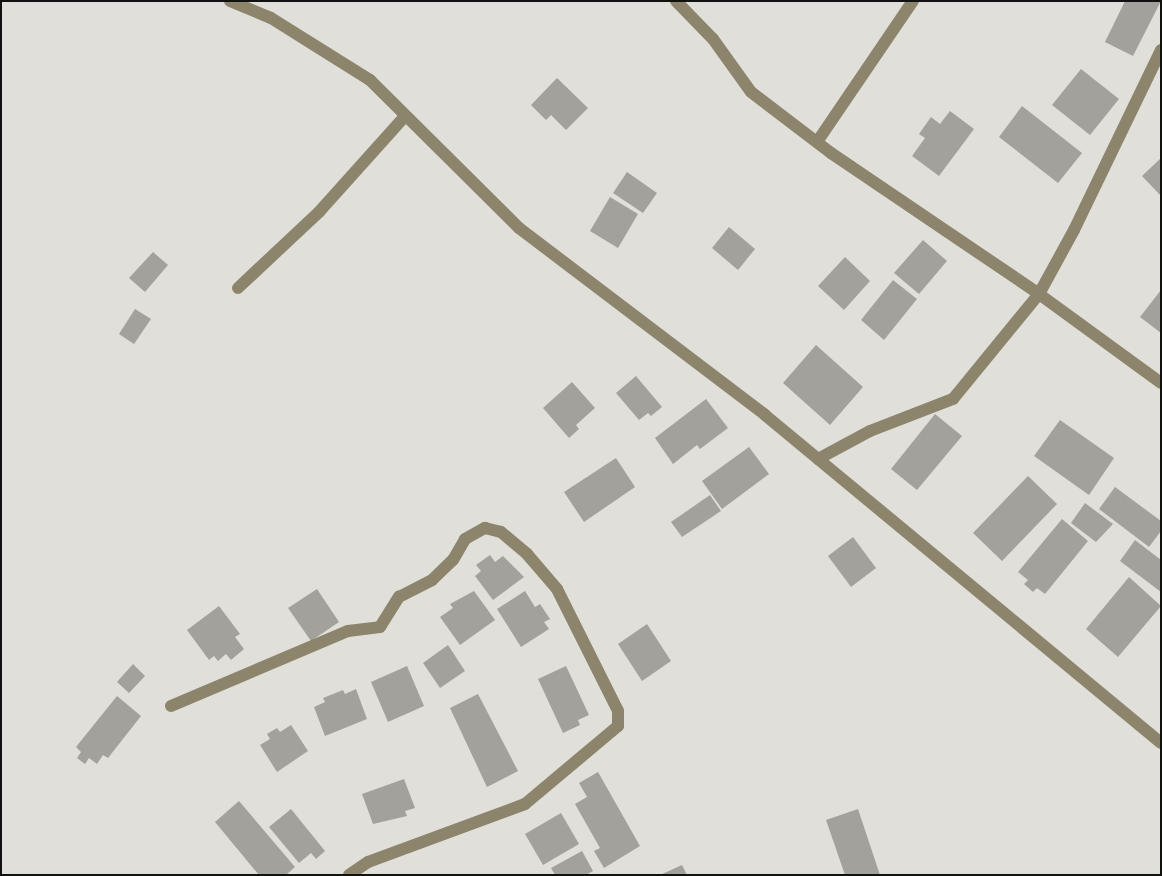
<!DOCTYPE html>
<style>
body{margin:0}
#map{position:relative;width:1162px;height:876px;overflow:hidden;background:#e0dfda;font-family:Karla,sans-serif}
div>[style]{position:absolute}
[style*='--x']{left:calc(var(--x)*1px);top:calc(var(--y)*1px);width:calc(var(--w)*1px);rotate:calc(var(--a)*1deg)}
.building>*{inset:0;background:#a2a19c}
.minor>*{height:12px;margin:-6px;padding:0 6px;transform-origin:6px;border-radius:6px;background:#8c856c}
span{translate:-50% -50%;white-space:nowrap;text-align:center;line-height:1.15;-webkit-text-stroke:5px #e0dfda;paint-order:stroke}
.frame{position:absolute;inset:0;border:2px solid #11110f;pointer-events:none}
</style>
<div id="map">
<div class="building">
<div style="clip-path:polygon(1125px 1px,1161px 1px,1133px 56px,1105px 42px)"></div>
<div style="clip-path:polygon(1081px 69px,1119px 99px,1090px 135px,1052px 105px)"></div>
<div style="clip-path:polygon(557px 78px,588px 108px,566px 130px,551px 115px,546px 120px,531px 105px)"></div>
<div style="clip-path:polygon(1022px 106px,1082px 153px,1058px 183px,999px 137px)"></div>
<div style="clip-path:polygon(950px 111px,974px 129px,939px 176px,912px 156px,925px 138px,919px 134px,931px 117px,940px 124px)"></div>
<div style="clip-path:polygon(1161px 158px,1161px 196px,1142px 176px)"></div>
<div style="clip-path:polygon(627px 172px,657px 193px,643px 213px,613px 193px)"></div>
<div style="clip-path:polygon(610px 197px,638px 214px,618px 248px,590px 231px)"></div>
<div style="clip-path:polygon(729px 227px,755px 249px,738px 270px,712px 248px)"></div>
<div style="clip-path:polygon(923px 240px,947px 261px,919px 294px,894px 273px)"></div>
<div style="clip-path:polygon(153px 252px,168px 265px,145px 292px,129px 278px)"></div>
<div style="clip-path:polygon(845px 257px,870px 281px,844px 310px,818px 286px)"></div>
<div style="clip-path:polygon(893px 280px,917px 299px,884px 340px,861px 320px)"></div>
<div style="clip-path:polygon(1161px 290px,1161px 333px,1140px 317px)"></div>
<div style="clip-path:polygon(135px 309px,151px 319px,134px 344px,119px 334px)"></div>
<div style="clip-path:polygon(816px 345px,863px 387px,830px 425px,783px 383px)"></div>
<div style="clip-path:polygon(636px 376px,662px 407px,651px 416px,648px 413px,639px 420px,616px 393px)"></div>
<div style="clip-path:polygon(572px 382px,595px 408px,576px 425px,579px 429px,569px 438px,543px 408px)"></div>
<div style="clip-path:polygon(706px 399px,728px 428px,700px 449px,697px 445px,673px 464px,655px 438px)"></div>
<div style="clip-path:polygon(935px 414px,962px 436px,917px 490px,891px 469px)"></div>
<div style="clip-path:polygon(1060px 420px,1114px 458px,1089px 495px,1034px 456px)"></div>
<div style="clip-path:polygon(749px 447px,769px 474px,722px 509px,702px 481px)"></div>
<div style="clip-path:polygon(616px 458px,635px 487px,584px 522px,564px 492px)"></div>
<div style="clip-path:polygon(1028px 476px,1057px 504px,1002px 561px,973px 533px)"></div>
<div style="clip-path:polygon(1115px 487px,1161px 521px,1161px 531px,1149px 547px,1099px 509px)"></div>
<div style="clip-path:polygon(710px 495px,721px 511px,682px 537px,671px 522px)"></div>
<div style="clip-path:polygon(1085px 503px,1113px 524px,1096px 542px,1071px 523px)"></div>
<div style="clip-path:polygon(1062px 519px,1088px 541px,1045px 594px,1037px 588px,1033px 592px,1024px 584px,1028px 580px,1018px 572px)"></div>
<div style="clip-path:polygon(853px 537px,876px 568px,851px 587px,828px 556px)"></div>
<div style="clip-path:polygon(1135px 540px,1161px 560px,1161px 592px,1120px 561px)"></div>
<div style="clip-path:polygon(490px 555px,495px 562px,503px 556px,524px 577px,493px 600px,475px 576px,481px 571px,476px 565px)"></div>
<div style="clip-path:polygon(1129px 577px,1161px 606px,1118px 657px,1086px 629px)"></div>
<div style="clip-path:polygon(317px 589px,339px 622px,311px 641px,288px 608px)"></div>
<div style="clip-path:polygon(474px 591px,495px 620px,460px 645px,440px 617px,453px 608px,450px 604px)"></div>
<div style="clip-path:polygon(525px 591px,535px 607px,540px 604px,550px 619px,544px 622px,549px 629px,521px 647px,497px 609px)"></div>
<div style="clip-path:polygon(219px 606px,240px 634px,235px 637px,244px 649px,231px 660px,226px 654px,218px 661px,214px 656px,209px 660px,187px 630px)"></div>
<div style="clip-path:polygon(647px 624px,671px 661px,642px 681px,618px 644px)"></div>
<div style="clip-path:polygon(448px 645px,465px 671px,440px 688px,423px 663px)"></div>
<div style="clip-path:polygon(133px 664px,145px 676px,129px 693px,117px 682px)"></div>
<div style="clip-path:polygon(407px 666px,424px 706px,388px 722px,371px 682px)"></div>
<div style="clip-path:polygon(566px 666px,589px 715px,578px 720px,580px 725px,563px 733px,538px 679px)"></div>
<div style="clip-path:polygon(356px 689px,367px 719px,325px 736px,314px 707px,325px 702px,323px 698px,343px 690px,345px 694px)"></div>
<div style="clip-path:polygon(478px 694px,518px 771px,487px 787px,450px 708px)"></div>
<div style="clip-path:polygon(117px 696px,141px 716px,108px 758px,103px 755px,97px 764px,89px 758px,85px 764px,77px 758px,81px 752px,76px 747px)"></div>
<div style="clip-path:polygon(291px 725px,308px 751px,277px 772px,260px 745px,270px 739px,267px 734px,277px 728px,280px 732px)"></div>
<div style="clip-path:polygon(598px 772px,640px 846px,604px 868px,594px 851px,600px 848px,575px 804px,587px 797px,579px 783px)"></div>
<div style="clip-path:polygon(404px 779px,415px 808px,405px 811px,407px 816px,373px 824px,362px 794px)"></div>
<div style="clip-path:polygon(239px 801px,295px 867px,286px 875px,259px 875px,215px 822px)"></div>
<div style="clip-path:polygon(291px 809px,325px 851px,316px 859px,311px 853px,299px 863px,269px 827px)"></div>
<div style="clip-path:polygon(858px 809px,880px 875px,845px 875px,826px 820px)"></div>
<div style="clip-path:polygon(561px 813px,579px 844px,543px 865px,525px 834px)"></div>
<div style="clip-path:polygon(582px 851px,593px 871px,586px 875px,555px 875px,551px 868px)"></div>
<div style="clip-path:polygon(682px 865px,687px 875px,660px 875px)"></div>
</div>
<div class="minor">
<div style="--x:230;--y:1;--w:44;--a:22.5"></div>
<div style="--x:271;--y:18;--w:117;--a:32.1"></div>
<div style="--x:370;--y:80;--w:210;--a:44.8"></div>
<div style="--x:519;--y:228;--w:309;--a:37.2"></div>
<div style="--x:765;--y:415;--w:514;--a:39.63"></div>
<div style="--x:676;--y:1;--w:53;--a:45.8"></div>
<div style="--x:713;--y:39;--w:65;--a:54.4"></div>
<div style="--x:751;--y:92;--w:101;--a:37.3"></div>
<div style="--x:831;--y:153;--w:251;--a:34.1"></div>
<div style="--x:1039;--y:294;--w:151;--a:36.1"></div>
<div style="--x:817;--y:142;--w:171;--a:-55.8"></div>
<div style="--x:238;--y:288;--w:111;--a:-43.2"></div>
<div style="--x:319;--y:212;--w:129;--a:-48.1"></div>
<div style="--x:818;--y:459;--w:59;--a:-28.3"></div>
<div style="--x:870;--y:431;--w:89;--a:-21.1"></div>
<div style="--x:953;--y:399;--w:136;--a:-50.7"></div>
<div style="--x:1039;--y:294;--w:73;--a:-61.3"></div>
<div style="--x:1074;--y:230;--w:200;--a:-64.2"></div>
<div style="--x:171;--y:706;--w:192;--a:-23"></div>
<div style="--x:348;--y:631;--w:32;--a:-7"></div>
<div style="--x:380;--y:627;--w:36;--a:-58"></div>
<div style="--x:399;--y:597;--w:37;--a:-27"></div>
<div style="--x:432;--y:580;--w:29;--a:-44"></div>
<div style="--x:453;--y:560;--w:24;--a:-60"></div>
<div style="--x:465;--y:539;--w:23;--a:-29"></div>
<div style="--x:485;--y:528;--w:16;--a:14"></div>
<div style="--x:501;--y:532;--w:34;--a:40"></div>
<div style="--x:527;--y:554;--w:46;--a:49.4"></div>
<div style="--x:557;--y:589;--w:136;--a:63.4"></div>
<div style="--x:618;--y:711;--w:15;--a:90"></div>
<div style="--x:618;--y:726;--w:121;--a:140"></div>
<div style="--x:525;--y:804;--w:167;--a:159.7"></div>
<div style="--x:368;--y:862;--w:23;--a:146"></div>
</div>
<div class="frame"></div>
</div>
